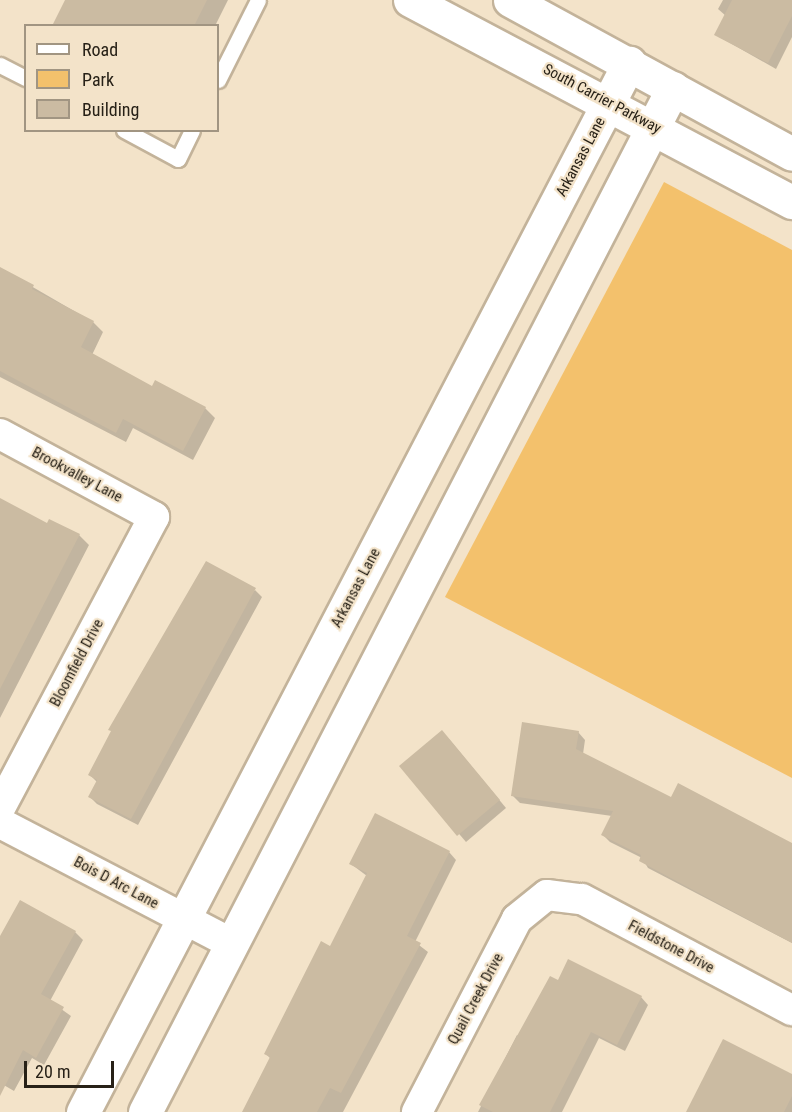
<!DOCTYPE html>
<style>
body{margin:0}
#map{position:relative;width:792px;height:1112px;overflow:hidden;background:#f3e3c9;font-family:"Roboto Condensed",sans-serif}
div>[style]{position:absolute}
[style*='--x']{left:calc(var(--x)*1px);top:calc(var(--y)*1px);width:calc(var(--w)*1px);rotate:calc(var(--a)*1deg)}
.green>*{inset:0;background:#f3c16c}
.shadow>*{inset:0;background:#0003}
.building>*{inset:0;background:#cbbba2}
.roads{filter:drop-shadow(2px 0 #c3b39a) drop-shadow(-2px 0 #c3b39a) drop-shadow(0 2px #c3b39a) drop-shadow(0 -2px #c3b39a)}
.service>*{height:15px;margin:-7.5px;padding:0 7.5px;transform-origin:7.5px;border-radius:7.5px;background:#fff}
.minor>*{height:30px;margin:-15px;padding:0 15px;transform-origin:15px;border-radius:15px;background:#fff}
.secondary>*{height:33px;margin:-16.5px;padding:0 16.5px;transform-origin:16.5px;border-radius:16.5px;background:#fff}
span{translate:-50% -50%;white-space:nowrap;text-align:center;line-height:1.15;-webkit-text-stroke:4.5px #f3e3c9;paint-order:stroke}
.street-label{font-size:15px;color:#272117}
.legend{position:absolute;left:24px;top:24px;width:195px;height:108px;box-sizing:border-box;background:#f3e3c9;border:2px solid #a19582;margin:0;padding:8px 10px;list-style:none;font-size:18px;color:#272117}
.legend li{display:flex;align-items:center;gap:12px;height:30px}
.legend b{width:30px;border:2px solid #a19582}
.scale{position:absolute;left:24px;top:1061px;width:90px;height:27px;box-sizing:border-box;border:3px solid #272117;border-top:0;padding-left:8px;font-size:18px;line-height:21px;white-space:nowrap;color:#272117;-webkit-text-stroke:4px #f3e3c9;paint-order:stroke}
</style>
<div id="map">
<div class="green">
<div style="clip-path:polygon(664px 182px,792px 250px,792px 778px,445px 597px)"></div>
</div>
<div class="shadow">
<div style="clip-path:polygon(66px 0,228px 0,215px 26px,53px 26px)"></div>
<div style="clip-path:polygon(723px 0,792px 0,792px 37px,776px 69px,716px 35px,726px 16px,718px 9px)"></div>
<div style="clip-path:polygon(0 268px,93px 322px,103px 332px,92px 355px,153px 388px,205px 408px,215px 418px,193px 460px,133px 428px,126px 442px,0 377px)"></div>
<div style="clip-path:polygon(0 499px,48px 525px,79px 535px,89px 545px,0 718px)"></div>
<div style="clip-path:polygon(255px 590px,262px 597px,138px 825px,97px 804px,90px 797px,97px 782px,90px 775px)"></div>
<div style="clip-path:polygon(578px 732px,585px 740px,583px 754px,672px 800px,792px 845px,792px 943px,648px 868px,642px 858px,610px 842px,603px 835px,612px 816px,520px 803px,513px 796px)"></div>
<div style="clip-path:polygon(449px 739px,506px 808px,466px 842px,401px 766px)"></div>
<div style="clip-path:polygon(449px 852px,456px 860px,415px 942px,428px 952px,343px 1112px,244px 1112px,271px 1059px,266px 1054px,331px 948px,367px 876px,351px 864px)"></div>
<div style="clip-path:polygon(75px 932px,83px 940px,50px 1001px,71px 1016px,44px 1065px,32px 1058px,14px 1091px,2px 1084px,0 1087px,0 940px)"></div>
<div style="clip-path:polygon(558px 982px,641px 997px,648px 1005px,625px 1051px,599px 1038px,562px 1112px,478px 1112px,517px 1035px,520px 1037px)"></div>
<div style="clip-path:polygon(792px 1076px,792px 1112px,687px 1112px)"></div>
</div>
<div class="building">
<div style="clip-path:polygon(65px 0,207px 0,194px 26px,52px 26px)"></div>
<div style="clip-path:polygon(732px 0,792px 0,792px 16px,768px 63px,714px 35px)"></div>
<div style="clip-path:polygon(0 267px,34px 285px,32px 289px,94px 321px,81px 347px,152px 386px,155px 380px,206px 407px,183px 451px,123px 419px,116px 433px,0 371px)"></div>
<div style="clip-path:polygon(0 498px,47px 523px,49px 519px,80px 534px,0 689px)"></div>
<div style="clip-path:polygon(206px 561px,256px 588px,131px 819px,88px 797px,97px 780px,88px 775px,111px 731px,108px 730px)"></div>
<div style="clip-path:polygon(522px 722px,579px 731px,576px 749px,671px 797px,678px 783px,792px 843px,792px 943px,639px 861px,641px 855px,601px 835px,613px 811px,511px 796px)"></div>
<div style="clip-path:polygon(442px 730px,500px 800px,457px 836px,399px 766px)"></div>
<div style="clip-path:polygon(375px 813px,450px 851px,407px 936px,421px 943px,341px 1093px,330px 1088px,317px 1112px,242px 1112px,270px 1057px,264px 1054px,321px 941px,330px 946px,367px 873px,349px 864px)"></div>
<div style="clip-path:polygon(20px 900px,76px 931px,41px 994px,64px 1007px,36px 1058px,23px 1050px,0 1096px,0 936px)"></div>
<div style="clip-path:polygon(568px 959px,642px 996px,617px 1045px,591px 1032px,550px 1112px,493px 1112px,479px 1105px,550px 976px,558px 980px)"></div>
<div style="clip-path:polygon(723px 1039px,792px 1074px,792px 1096px,784px 1112px,686px 1112px)"></div>
</div>
<div class="roads">
<div class="service">
<div style="--x:0;--y:65;--w:29;--a:27"></div>
<div style="--x:218;--y:80;--w:89;--a:-63.4"></div>
<div style="--x:124;--y:130;--w:61;--a:28.2"></div>
<div style="--x:178;--y:159;--w:32;--a:-64"></div>
</div>
<div class="minor">
<div style="--x:0;--y:434;--w:175;--a:28.3"></div>
<div style="--x:154;--y:517;--w:329;--a:117.9"></div>
<div style="--x:0;--y:823;--w:262;--a:27.5"></div>
<div style="--x:417;--y:1112;--w:217;--a:-62.6"></div>
<div style="--x:517;--y:919;--w:38;--a:-39"></div>
<div style="--x:547;--y:895;--w:35;--a:7"></div>
<div style="--x:582;--y:899;--w:238;--a:27.9"></div>
</div>
<div class="secondary">
<div style="--x:410;--y:0;--w:432;--a:27.9"></div>
<div style="--x:510;--y:0;--w:321;--a:28.6"></div>
<div style="--x:83;--y:1112;--w:1183;--a:-62.5"></div>
<div style="--x:145;--y:1112;--w:1152;--a:-62.72"></div>
</div>
</div>
<div class="street-label">
<span style="left:602px;top:99px;rotate:28deg">South Carrier Parkway</span>
<span style="left:581px;top:157px;rotate:-62deg">Arkansas Lane</span>
<span style="left:77px;top:475px;rotate:28deg">Brookvalley Lane</span>
<span style="left:356px;top:588px;rotate:-62deg">Arkansas Lane</span>
<span style="left:77px;top:663px;rotate:-62deg">Bloomfield Drive</span>
<span style="left:116px;top:883px;rotate:28deg">Bois D Arc Lane</span>
<span style="left:671px;top:947px;rotate:28deg">Fieldstone Drive</span>
<span style="left:476px;top:999px;rotate:-62deg">Quail Creek Drive</span>
</div>
<ul class="legend">
<li><b style="height:8px;background:#fff"></b>Road</li>
<li><b style="height:16px;background:#f3c16c"></b>Park</li>
<li><b style="height:16px;background:#cbbba2"></b>Building</li>
</ul>
<div class="scale">20 m</div>
</div>
